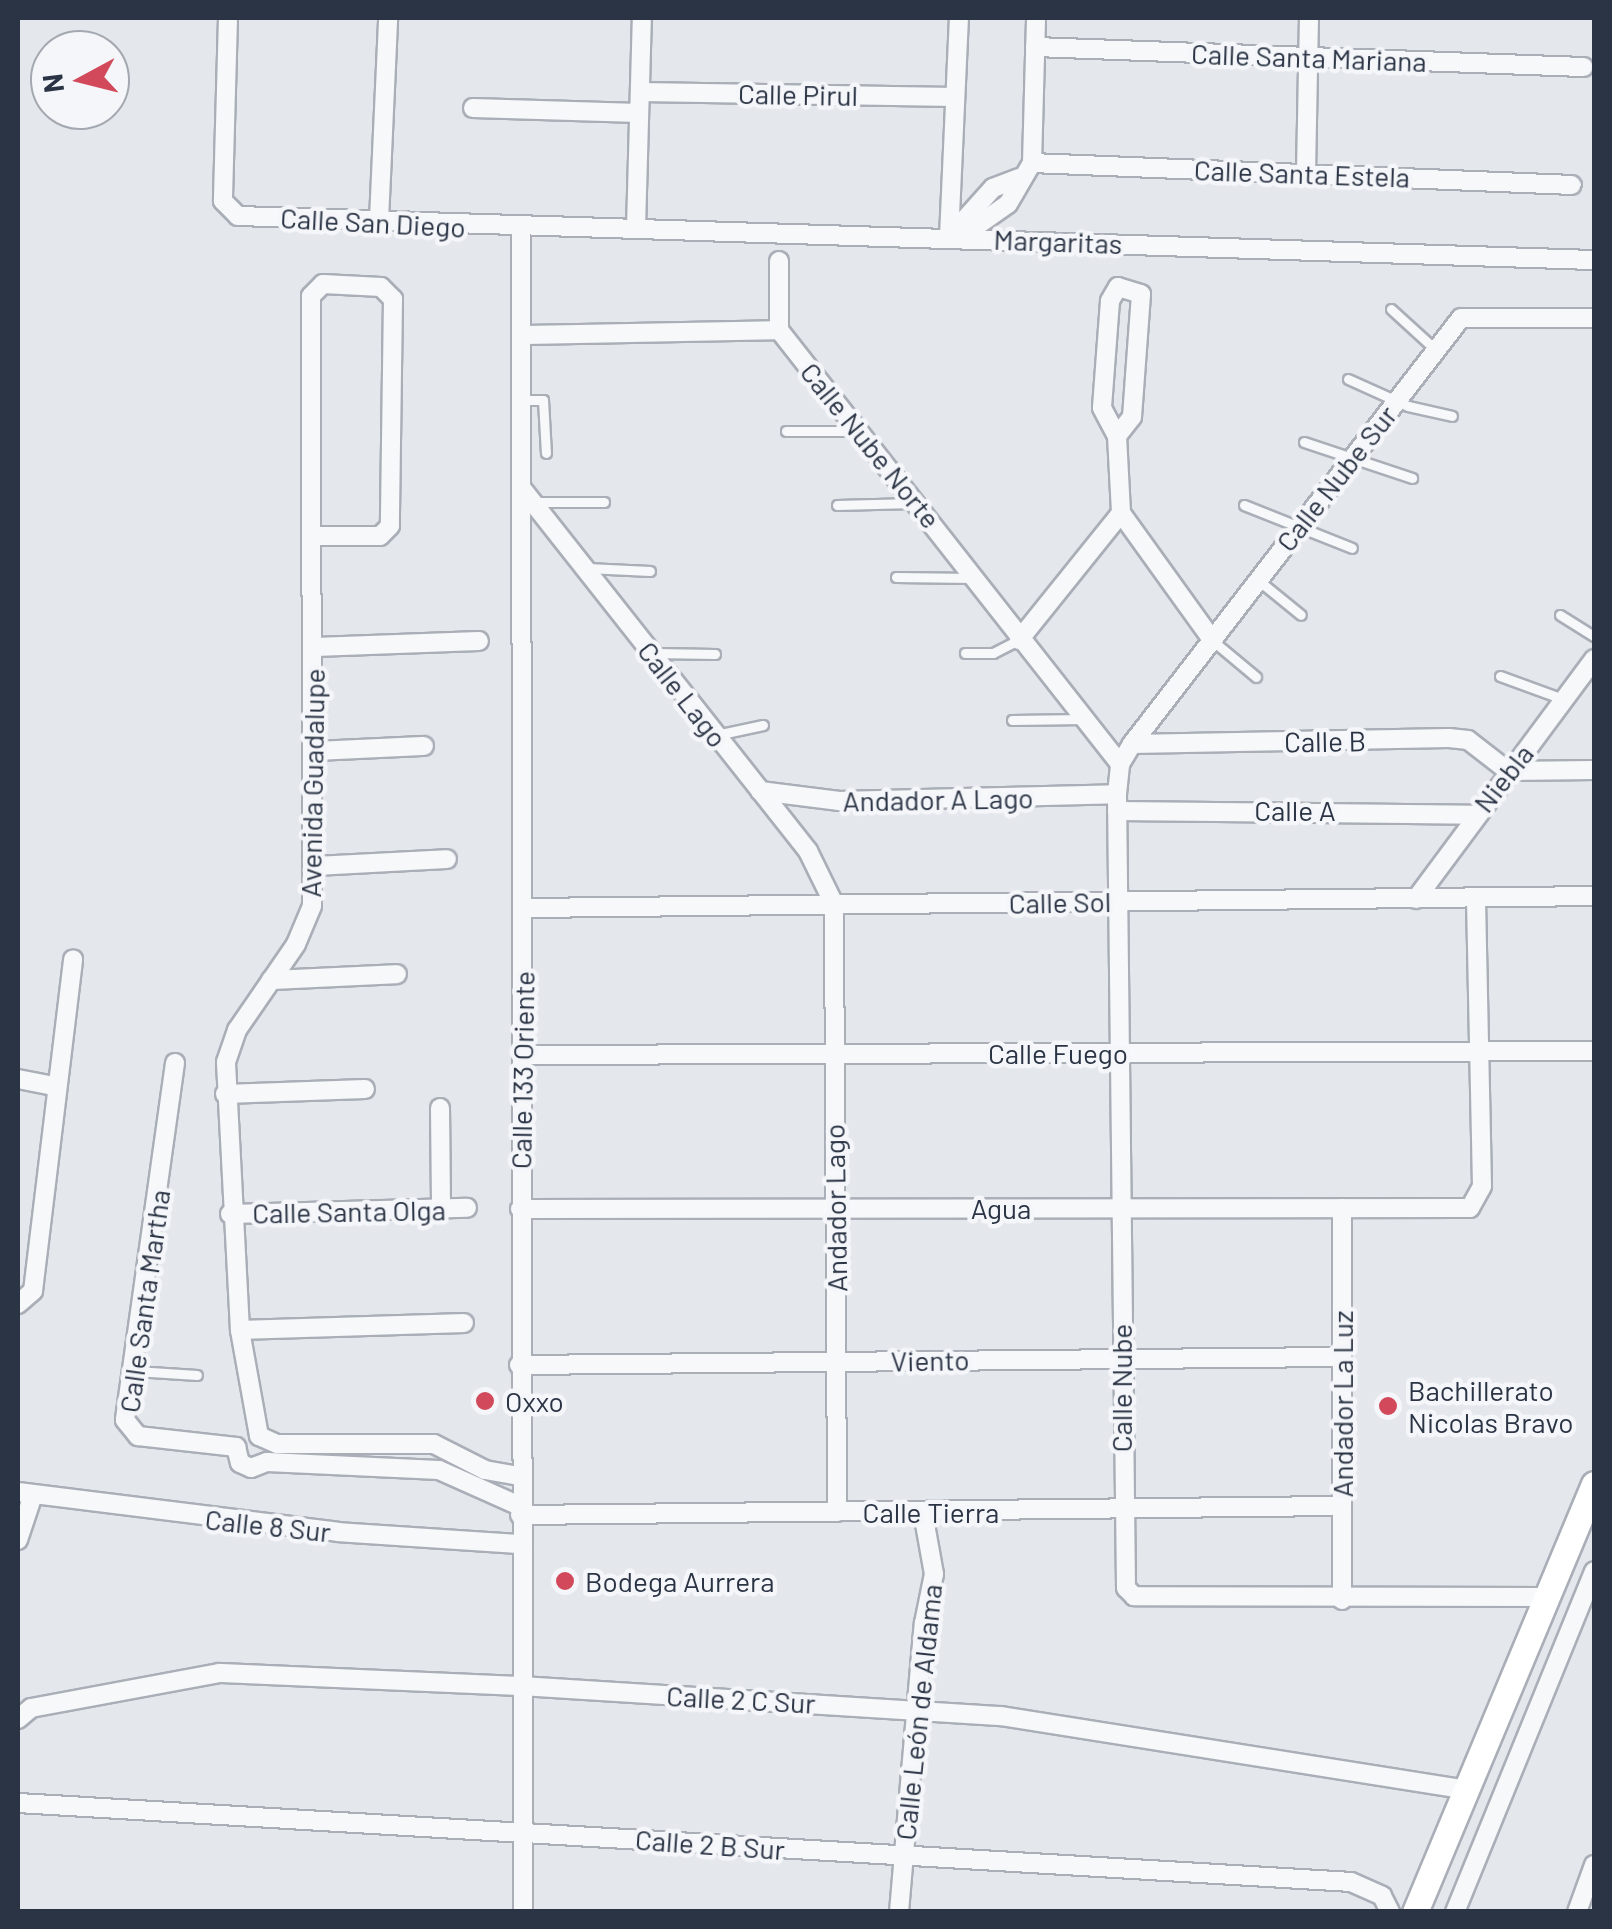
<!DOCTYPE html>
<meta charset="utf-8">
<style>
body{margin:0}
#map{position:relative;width:1612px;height:1929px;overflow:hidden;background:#e4e7ec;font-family:Barlow,sans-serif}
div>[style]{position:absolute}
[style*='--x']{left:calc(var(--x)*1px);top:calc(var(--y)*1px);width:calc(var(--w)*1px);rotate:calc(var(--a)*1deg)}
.roads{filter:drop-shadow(2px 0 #a9aeb7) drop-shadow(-2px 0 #a9aeb7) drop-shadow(0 2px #a9aeb7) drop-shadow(0 -2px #a9aeb7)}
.service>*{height:9px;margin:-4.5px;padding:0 4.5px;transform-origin:4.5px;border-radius:4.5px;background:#f7f8fa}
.minor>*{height:18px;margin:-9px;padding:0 9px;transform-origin:9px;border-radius:9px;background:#f7f8fa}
.secondary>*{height:25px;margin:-12.5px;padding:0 12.5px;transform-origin:12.5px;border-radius:12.5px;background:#fff}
.dots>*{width:28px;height:28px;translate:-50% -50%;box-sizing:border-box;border:5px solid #f4f6f9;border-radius:50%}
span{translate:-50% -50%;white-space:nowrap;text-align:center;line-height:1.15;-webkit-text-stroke:9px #f4f6f9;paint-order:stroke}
.street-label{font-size:28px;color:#2b3445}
.poi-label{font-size:28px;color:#2b3445}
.left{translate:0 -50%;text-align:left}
.frame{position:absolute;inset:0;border:20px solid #2b3445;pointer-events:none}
.north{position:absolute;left:30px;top:30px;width:100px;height:100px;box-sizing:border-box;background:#f4f6f9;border:2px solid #a4a8b1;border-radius:50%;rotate:263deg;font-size:28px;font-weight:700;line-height:40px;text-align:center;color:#2b3445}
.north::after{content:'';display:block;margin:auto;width:35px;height:45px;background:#d1495b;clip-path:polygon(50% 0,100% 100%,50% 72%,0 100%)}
</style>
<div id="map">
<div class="roads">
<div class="service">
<div style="--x:1391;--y:309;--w:61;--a:42.3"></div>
<div style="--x:1348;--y:379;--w:66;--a:24.2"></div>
<div style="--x:1408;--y:406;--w:45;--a:12.8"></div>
<div style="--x:522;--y:400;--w:21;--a:0"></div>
<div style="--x:543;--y:400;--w:53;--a:86.8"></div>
<div style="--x:786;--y:431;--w:72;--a:0"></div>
<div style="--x:1304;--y:442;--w:114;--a:18.4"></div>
<div style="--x:535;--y:502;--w:69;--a:0"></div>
<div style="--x:837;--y:505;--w:76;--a:-1.5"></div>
<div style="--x:1244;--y:505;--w:116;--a:21.7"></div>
<div style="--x:587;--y:568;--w:63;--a:2.7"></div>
<div style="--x:896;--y:577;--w:77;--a:0.7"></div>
<div style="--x:1258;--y:580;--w:55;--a:39.1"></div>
<div style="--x:1560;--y:615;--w:40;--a:32"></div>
<div style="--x:1213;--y:641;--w:56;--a:39.9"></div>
<div style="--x:654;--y:653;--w:61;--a:0.9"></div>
<div style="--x:965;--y:653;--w:28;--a:0"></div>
<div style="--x:993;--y:653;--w:29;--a:-27"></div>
<div style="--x:1500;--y:676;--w:67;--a:20.1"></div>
<div style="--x:1012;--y:720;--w:72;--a:-0.8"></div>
<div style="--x:716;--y:735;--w:48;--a:-12"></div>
<div style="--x:135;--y:1371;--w:62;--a:3.7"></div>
</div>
<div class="minor">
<div style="--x:228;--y:18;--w:183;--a:91.6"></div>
<div style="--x:223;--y:201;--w:21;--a:45"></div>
<div style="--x:238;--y:216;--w:1357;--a:1.86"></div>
<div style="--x:1035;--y:47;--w:549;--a:2.09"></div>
<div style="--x:640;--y:92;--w:315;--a:0.9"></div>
<div style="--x:473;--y:108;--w:166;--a:1.7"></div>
<div style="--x:1032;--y:163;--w:540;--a:2.33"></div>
<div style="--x:1306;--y:173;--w:155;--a:-88.9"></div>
<div style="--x:379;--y:220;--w:202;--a:-87.4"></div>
<div style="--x:636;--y:228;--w:210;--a:-88.4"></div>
<div style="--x:521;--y:229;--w:1683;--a:89.93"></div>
<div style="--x:949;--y:237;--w:219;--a:-87.4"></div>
<div style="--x:949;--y:237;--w:66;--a:-48.1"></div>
<div style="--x:993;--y:188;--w:28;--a:-21"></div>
<div style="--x:961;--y:237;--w:57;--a:-35.1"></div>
<div style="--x:1008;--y:204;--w:48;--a:-59.7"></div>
<div style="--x:1032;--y:163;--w:145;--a:-88.4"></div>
<div style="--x:779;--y:330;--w:552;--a:51.84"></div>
<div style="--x:779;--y:330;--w:69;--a:-90"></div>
<div style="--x:522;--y:335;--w:257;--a:-1.1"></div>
<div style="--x:1117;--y:436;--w:24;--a:-52"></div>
<div style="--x:1132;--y:417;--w:123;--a:-85.8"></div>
<div style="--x:1141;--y:294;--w:24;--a:-163"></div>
<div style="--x:1118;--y:287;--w:16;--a:120"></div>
<div style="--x:1110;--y:301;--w:107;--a:94.3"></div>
<div style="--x:1102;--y:408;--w:32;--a:62"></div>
<div style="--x:1117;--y:436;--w:77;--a:87"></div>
<div style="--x:523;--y:490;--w:460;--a:51.7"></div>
<div style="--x:808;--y:851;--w:59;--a:63.9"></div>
<div style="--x:834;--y:904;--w:608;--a:89.72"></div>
<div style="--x:1121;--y:513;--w:158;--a:54.3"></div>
<div style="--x:1019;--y:640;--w:163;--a:-51.2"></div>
<div style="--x:315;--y:647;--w:164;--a:-2.1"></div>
<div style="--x:1132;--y:744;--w:317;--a:-1.1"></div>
<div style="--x:1449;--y:738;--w:19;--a:6"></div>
<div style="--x:1468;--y:740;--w:51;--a:37.8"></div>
<div style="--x:1508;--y:771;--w:86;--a:-0.7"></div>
<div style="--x:314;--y:751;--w:110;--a:-2.6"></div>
<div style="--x:760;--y:791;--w:80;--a:7.2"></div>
<div style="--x:839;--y:801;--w:278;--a:-1.4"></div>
<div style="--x:1117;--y:811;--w:357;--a:0.6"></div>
<div style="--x:315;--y:866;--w:132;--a:-3"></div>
<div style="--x:1416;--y:899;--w:299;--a:-53.4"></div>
<div style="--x:526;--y:908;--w:1068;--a:-0.64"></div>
<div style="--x:271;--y:980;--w:126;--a:-2.7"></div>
<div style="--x:522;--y:1055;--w:1072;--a:-0.21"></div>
<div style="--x:175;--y:1063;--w:360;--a:98"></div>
<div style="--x:125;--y:1420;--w:21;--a:51"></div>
<div style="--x:138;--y:1436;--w:99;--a:6.4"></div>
<div style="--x:18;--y:1079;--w:37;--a:11"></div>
<div style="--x:225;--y:1094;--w:140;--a:-2"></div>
<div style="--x:440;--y:1108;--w:101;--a:89.4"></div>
<div style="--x:1342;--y:1208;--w:392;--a:90"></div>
<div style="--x:520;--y:1209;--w:950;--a:-0.06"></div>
<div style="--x:1470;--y:1208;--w:25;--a:-61"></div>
<div style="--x:1482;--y:1186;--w:289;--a:-91.2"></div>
<div style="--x:230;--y:1214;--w:237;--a:-1.5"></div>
<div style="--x:18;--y:1304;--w:20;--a:-41"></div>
<div style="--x:33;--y:1291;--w:334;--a:-83.1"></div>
<div style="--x:240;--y:1330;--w:224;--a:-1.8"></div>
<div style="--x:519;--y:1365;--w:823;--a:-0.56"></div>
<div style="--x:259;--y:1436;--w:108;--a:-100.2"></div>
<div style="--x:240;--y:1330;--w:268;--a:-93"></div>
<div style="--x:226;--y:1062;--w:34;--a:-71"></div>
<div style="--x:237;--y:1030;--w:104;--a:-55.5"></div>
<div style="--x:296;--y:944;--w:41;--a:-67.2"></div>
<div style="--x:312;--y:906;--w:610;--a:-90.09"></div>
<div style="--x:311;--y:296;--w:17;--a:-45"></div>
<div style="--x:323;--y:284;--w:58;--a:3"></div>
<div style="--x:381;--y:287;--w:17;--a:45"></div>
<div style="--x:393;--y:299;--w:227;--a:90.8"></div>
<div style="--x:390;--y:526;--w:14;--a:135"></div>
<div style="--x:380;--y:536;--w:65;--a:180"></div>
<div style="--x:259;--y:1436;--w:20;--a:24"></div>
<div style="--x:277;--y:1444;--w:157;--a:0"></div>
<div style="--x:434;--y:1444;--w:57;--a:27"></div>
<div style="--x:485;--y:1470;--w:36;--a:10"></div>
<div style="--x:236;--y:1447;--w:16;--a:76"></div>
<div style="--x:240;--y:1463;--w:12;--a:24"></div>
<div style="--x:251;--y:1468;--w:17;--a:-21"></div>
<div style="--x:267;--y:1462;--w:172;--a:2.7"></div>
<div style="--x:439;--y:1470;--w:89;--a:24"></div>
<div style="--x:18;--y:1492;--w:322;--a:7.1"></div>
<div style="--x:338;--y:1532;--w:183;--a:3.8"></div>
<div style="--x:520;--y:1515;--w:822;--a:-0.63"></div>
<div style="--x:18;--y:1540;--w:47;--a:-71.6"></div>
<div style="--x:1547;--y:1597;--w:413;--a:-179.9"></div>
<div style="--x:1134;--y:1596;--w:11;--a:-135"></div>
<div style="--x:1126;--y:1588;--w:794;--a:-90.65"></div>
<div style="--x:1117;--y:794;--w:30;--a:-84"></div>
<div style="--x:1120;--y:764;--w:23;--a:-59"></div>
<div style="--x:1132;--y:744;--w:538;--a:-52.32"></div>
<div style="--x:1461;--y:318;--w:133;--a:0"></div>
<div style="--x:18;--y:1719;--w:17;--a:-40"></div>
<div style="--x:31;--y:1708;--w:191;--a:-10.5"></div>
<div style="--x:219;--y:1673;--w:303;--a:2.5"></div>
<div style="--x:522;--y:1686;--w:480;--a:3.6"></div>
<div style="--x:1001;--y:1716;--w:471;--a:9"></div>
<div style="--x:18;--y:1803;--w:1335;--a:3.39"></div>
<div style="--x:1351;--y:1882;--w:34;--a:24"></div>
<div style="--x:1382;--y:1896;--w:18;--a:63"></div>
<div style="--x:899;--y:1912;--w:290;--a:-85.1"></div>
<div style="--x:924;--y:1623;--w:50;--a:-78.5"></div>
<div style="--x:934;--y:1574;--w:62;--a:-100.2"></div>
<div style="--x:1455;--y:1912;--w:368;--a:-67.8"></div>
<div style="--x:1577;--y:1912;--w:50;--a:-70.1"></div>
</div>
<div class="secondary">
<div style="--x:1415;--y:1912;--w:464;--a:-67.3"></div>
</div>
</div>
<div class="dots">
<div style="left:485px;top:1401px;background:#d1495b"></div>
<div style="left:1388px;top:1406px;background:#d1495b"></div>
<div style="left:565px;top:1581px;background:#d1495b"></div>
</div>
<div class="street-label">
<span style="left:1309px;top:57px;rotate:2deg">Calle Santa Mariana</span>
<span style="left:798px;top:94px;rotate:1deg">Calle Pirul</span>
<span style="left:1302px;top:173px;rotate:2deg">Calle Santa Estela</span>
<span style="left:373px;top:222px;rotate:3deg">Calle San Diego</span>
<span style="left:1058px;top:241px;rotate:2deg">Margaritas</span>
<span style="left:871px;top:445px;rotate:51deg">Calle Nube Norte</span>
<span style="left:1336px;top:478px;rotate:-52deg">Calle Nube Sur</span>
<span style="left:683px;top:694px;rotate:52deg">Calle Lago</span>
<span style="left:1325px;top:741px;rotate:-1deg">Calle B</span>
<span style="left:1503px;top:778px;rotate:-52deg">Niebla</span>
<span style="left:312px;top:783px;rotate:-89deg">Avenida Guadalupe</span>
<span style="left:938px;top:799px;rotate:-1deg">Andador A Lago</span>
<span style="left:1295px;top:810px">Calle A</span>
<span style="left:1060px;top:902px;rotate:-1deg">Calle Sol</span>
<span style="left:1058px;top:1053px">Calle Fuego</span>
<span style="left:522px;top:1070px;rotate:-89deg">Calle 133 Oriente</span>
<span style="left:835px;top:1208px;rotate:-91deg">Andador Lago</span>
<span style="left:1001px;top:1208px">Agua</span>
<span style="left:349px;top:1211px;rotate:-1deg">Calle Santa Olga</span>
<span style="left:144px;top:1301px;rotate:-82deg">Calle Santa Martha</span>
<span style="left:930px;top:1360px;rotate:-1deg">Viento</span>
<span style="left:1121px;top:1388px;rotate:-90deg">Calle Nube</span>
<span style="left:1342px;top:1404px;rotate:-90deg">Andador La Luz</span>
<span style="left:931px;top:1512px">Calle Tierra</span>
<span style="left:268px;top:1525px;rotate:6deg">Calle 8 Sur</span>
<span style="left:741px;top:1699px;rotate:3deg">Calle 2 C Sur</span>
<span style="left:918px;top:1712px;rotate:-84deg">Calle León de Aldama</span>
<span style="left:710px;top:1844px;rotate:4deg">Calle 2 B Sur</span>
</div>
<div class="poi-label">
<span class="left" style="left:1408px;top:1406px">Bachillerato<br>Nicolas Bravo</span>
<span class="left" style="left:505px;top:1401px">Oxxo</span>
<span class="left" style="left:585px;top:1581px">Bodega Aurrera</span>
</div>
<div class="frame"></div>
<div class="north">N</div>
</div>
